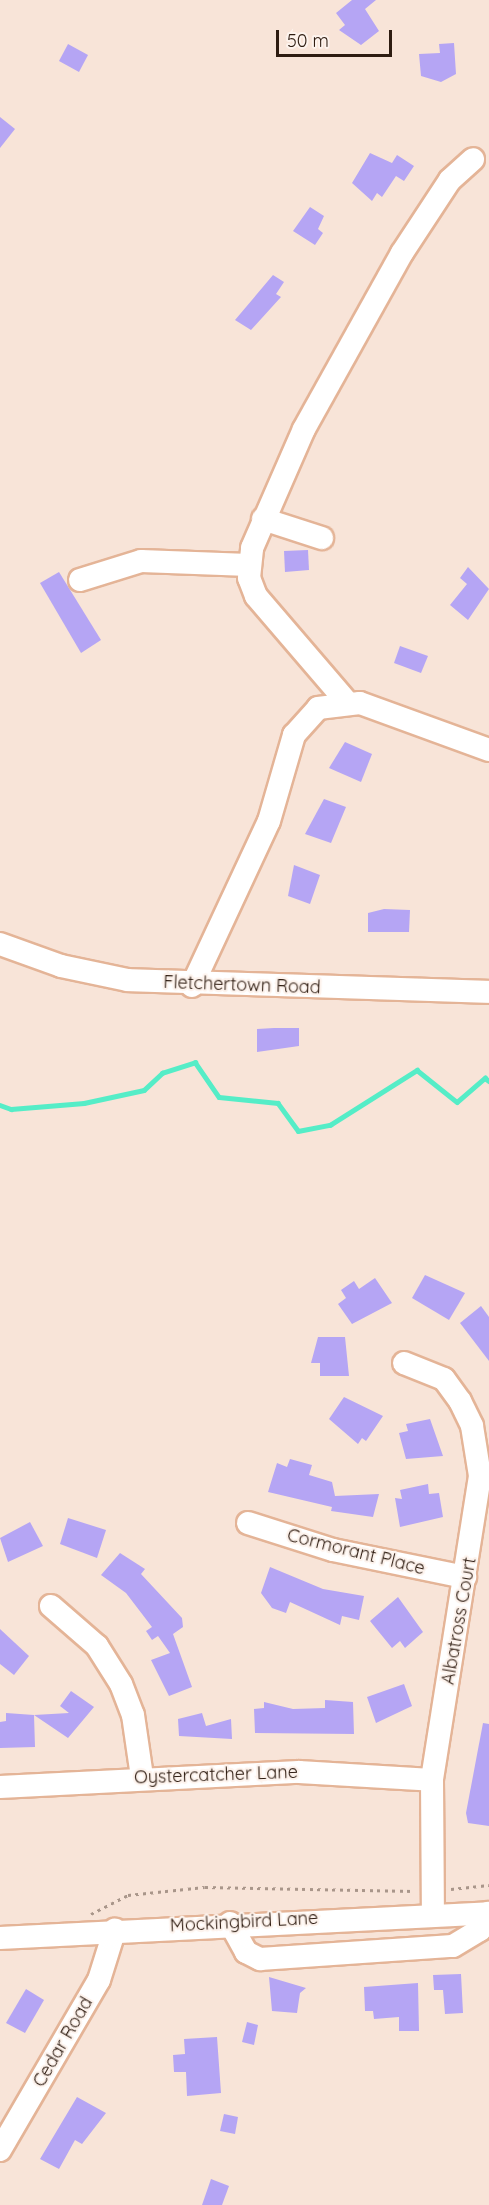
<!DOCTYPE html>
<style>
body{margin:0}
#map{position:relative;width:489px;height:2205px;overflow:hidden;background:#f8e4d8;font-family:Quicksand,sans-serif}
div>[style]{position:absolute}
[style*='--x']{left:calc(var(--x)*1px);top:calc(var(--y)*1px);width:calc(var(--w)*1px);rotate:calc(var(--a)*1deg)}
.stream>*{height:4.5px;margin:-2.25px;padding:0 2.25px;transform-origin:2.25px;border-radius:2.25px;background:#55edc7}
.building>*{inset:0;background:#b5a5f4}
.path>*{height:3px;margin-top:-1.5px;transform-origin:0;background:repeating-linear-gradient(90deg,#a9968a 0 3px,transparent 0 7.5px)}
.roads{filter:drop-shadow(2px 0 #e4b497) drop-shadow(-2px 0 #e4b497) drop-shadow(0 2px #e4b497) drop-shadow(0 -2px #e4b497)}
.minor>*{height:22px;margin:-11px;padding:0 11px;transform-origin:11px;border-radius:11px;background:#fff}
span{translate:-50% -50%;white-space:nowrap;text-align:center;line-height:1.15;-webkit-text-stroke:4.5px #fdf3ed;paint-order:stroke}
.street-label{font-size:18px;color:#2e1c11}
.scale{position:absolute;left:276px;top:30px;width:116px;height:27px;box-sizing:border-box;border:3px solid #2e1c11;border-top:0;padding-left:8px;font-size:18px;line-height:21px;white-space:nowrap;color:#2e1c11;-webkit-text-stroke:4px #fdf3ed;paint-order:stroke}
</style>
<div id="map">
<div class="stream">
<div style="--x:0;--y:1105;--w:12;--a:20"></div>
<div style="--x:11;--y:1109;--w:73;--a:-4.7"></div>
<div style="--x:84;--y:1103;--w:61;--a:-12.2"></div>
<div style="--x:144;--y:1090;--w:25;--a:-43"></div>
<div style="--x:162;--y:1073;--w:35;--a:-18"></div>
<div style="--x:195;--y:1062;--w:42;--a:55.6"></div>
<div style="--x:219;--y:1097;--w:59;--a:5.8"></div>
<div style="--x:278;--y:1103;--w:34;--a:54"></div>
<div style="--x:298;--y:1131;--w:33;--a:-11"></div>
<div style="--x:330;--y:1125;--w:103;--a:-32.3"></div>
<div style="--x:417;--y:1070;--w:51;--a:38.7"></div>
<div style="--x:457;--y:1102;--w:37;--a:-41"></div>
<div style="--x:485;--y:1078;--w:5;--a:37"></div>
</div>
<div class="building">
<div style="clip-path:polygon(352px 0,376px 0,365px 9px,379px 31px,361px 45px,339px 30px,345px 25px,336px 13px)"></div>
<div style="clip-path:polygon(454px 43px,456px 74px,441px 82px,421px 76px,419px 54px,440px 53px,439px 44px)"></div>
<div style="clip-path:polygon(68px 44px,88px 55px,79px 72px,59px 61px)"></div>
<div style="clip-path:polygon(0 117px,15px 129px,0 148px)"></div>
<div style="clip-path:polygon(370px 153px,392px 163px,397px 155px,414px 166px,404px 181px,396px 176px,382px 197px,377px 193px,372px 201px,352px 183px)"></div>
<div style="clip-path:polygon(310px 207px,324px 216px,318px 229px,323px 233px,315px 245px,293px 231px)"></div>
<div style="clip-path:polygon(273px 275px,284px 282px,276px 294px,281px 297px,251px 330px,235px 320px)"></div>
<div style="clip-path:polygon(308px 550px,309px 570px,285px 572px,284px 551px)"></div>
<div style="clip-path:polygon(468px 567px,489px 589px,468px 620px,450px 605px,467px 584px,460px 578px)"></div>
<div style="clip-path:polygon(59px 572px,101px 640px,81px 653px,40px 583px)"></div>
<div style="clip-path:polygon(400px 646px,428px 656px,421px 673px,394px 663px)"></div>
<div style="clip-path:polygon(345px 742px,372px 754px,361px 782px,329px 768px)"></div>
<div style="clip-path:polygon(324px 799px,346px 807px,331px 843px,305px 834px)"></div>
<div style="clip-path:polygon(294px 865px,320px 875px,310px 904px,288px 896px)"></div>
<div style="clip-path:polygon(384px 909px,410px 910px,409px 932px,368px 932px,368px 913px)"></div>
<div style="clip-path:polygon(274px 1028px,299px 1028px,299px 1046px,257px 1052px,257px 1029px)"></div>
<div style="clip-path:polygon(425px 1275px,465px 1293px,449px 1320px,412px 1298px)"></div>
<div style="clip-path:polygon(375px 1278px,392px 1303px,352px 1324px,338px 1304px,346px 1298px,341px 1290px,354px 1281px,359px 1289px)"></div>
<div style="clip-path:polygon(481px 1306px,489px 1317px,489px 1361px,460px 1323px)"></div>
<div style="clip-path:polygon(318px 1337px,345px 1337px,349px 1376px,320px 1376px,320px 1363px,311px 1363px)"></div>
<div style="clip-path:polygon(344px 1397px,383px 1416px,366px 1441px,362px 1438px,358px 1444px,329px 1419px)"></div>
<div style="clip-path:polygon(430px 1419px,443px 1456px,406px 1459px,399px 1433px,408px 1431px,406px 1424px)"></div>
<div style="clip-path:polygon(290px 1459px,312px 1465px,309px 1475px,332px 1482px,335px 1496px,379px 1494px,373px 1517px,331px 1511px,332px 1507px,268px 1492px,277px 1463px,287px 1467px)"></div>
<div style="clip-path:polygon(428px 1484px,429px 1494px,439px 1493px,443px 1517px,400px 1527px,395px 1498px,402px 1499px,400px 1490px)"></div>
<div style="clip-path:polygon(68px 1518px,106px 1530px,97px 1558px,60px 1544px)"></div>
<div style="clip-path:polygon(30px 1522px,43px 1546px,8px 1562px,0 1538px)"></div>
<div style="clip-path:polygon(120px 1553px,145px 1569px,141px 1574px,182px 1618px,183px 1627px,173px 1634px,192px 1687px,169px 1696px,151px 1660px,170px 1653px,158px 1636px,152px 1640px,146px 1631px,152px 1627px,126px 1593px,101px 1575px)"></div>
<div style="clip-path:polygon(270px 1567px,323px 1589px,364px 1596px,359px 1620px,342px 1616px,340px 1625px,290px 1602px,286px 1613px,272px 1608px,261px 1593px)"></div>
<div style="clip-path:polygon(398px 1597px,423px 1632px,405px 1648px,400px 1641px,392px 1648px,370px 1621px)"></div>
<div style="clip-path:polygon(0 1629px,29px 1656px,14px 1675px,0 1664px)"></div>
<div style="clip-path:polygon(404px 1684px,412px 1706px,376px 1723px,367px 1697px)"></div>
<div style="clip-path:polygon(71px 1691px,94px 1707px,68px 1738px,34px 1715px,69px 1713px,60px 1706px)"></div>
<div style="clip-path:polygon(325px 1700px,353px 1702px,354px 1734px,255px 1733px,254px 1709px,264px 1708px,264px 1702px,293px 1709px,325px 1708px)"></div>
<div style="clip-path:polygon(6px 1713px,34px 1715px,35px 1747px,0 1748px,0 1722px,6px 1721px)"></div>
<div style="clip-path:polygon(202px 1713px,206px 1726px,231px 1719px,232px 1739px,179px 1736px,178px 1719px)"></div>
<div style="clip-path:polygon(483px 1723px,489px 1724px,489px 1826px,468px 1823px,466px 1813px)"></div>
<div style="clip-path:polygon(461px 1974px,463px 2013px,445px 2014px,443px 1990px,434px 1990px,433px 1975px)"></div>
<div style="clip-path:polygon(269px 1977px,306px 1988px,300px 1993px,297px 2013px,272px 2011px)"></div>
<div style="clip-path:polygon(418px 1983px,419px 2031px,399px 2031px,399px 2017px,374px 2019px,373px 2011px,365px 2011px,364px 1987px)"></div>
<div style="clip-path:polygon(26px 1989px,44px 2000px,25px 2033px,6px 2023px)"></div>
<div style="clip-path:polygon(247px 2022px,258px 2025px,254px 2045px,242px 2042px)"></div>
<div style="clip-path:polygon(217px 2037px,221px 2093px,187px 2096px,186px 2072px,174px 2072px,173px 2055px,185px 2054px,184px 2039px)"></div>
<div style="clip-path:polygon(77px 2097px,106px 2113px,82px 2144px,75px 2140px,59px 2169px,40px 2159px)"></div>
<div style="clip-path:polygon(224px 2114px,238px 2117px,235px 2134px,220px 2131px)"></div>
<div style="clip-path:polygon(211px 2179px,229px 2186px,222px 2205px,202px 2205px)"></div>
</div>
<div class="path">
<div style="--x:451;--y:1889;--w:38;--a:-6"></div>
<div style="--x:91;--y:1914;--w:42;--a:-27.2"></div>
<div style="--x:128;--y:1895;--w:77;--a:-5.9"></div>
<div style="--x:205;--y:1887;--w:209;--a:1.1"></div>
</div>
<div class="roads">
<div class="minor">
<div style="--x:263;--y:519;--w:62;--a:17.9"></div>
<div style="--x:80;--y:580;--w:64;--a:-17.3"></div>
<div style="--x:141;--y:561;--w:108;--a:2.1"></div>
<div style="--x:346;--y:701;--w:138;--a:-130.6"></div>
<div style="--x:256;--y:596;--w:19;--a:-111"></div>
<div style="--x:249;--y:578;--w:30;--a:-84"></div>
<div style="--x:252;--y:548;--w:130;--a:-66.4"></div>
<div style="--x:304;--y:429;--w:201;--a:-60.9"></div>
<div style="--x:402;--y:253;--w:87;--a:-56.7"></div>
<div style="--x:450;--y:180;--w:31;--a:-42"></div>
<div style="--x:0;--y:944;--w:65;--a:19.8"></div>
<div style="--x:61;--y:966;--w:68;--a:11.8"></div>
<div style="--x:128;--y:980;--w:361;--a:1.9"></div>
<div style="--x:192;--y:986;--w:182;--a:-65"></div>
<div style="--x:269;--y:821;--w:90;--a:-73.8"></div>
<div style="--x:294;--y:735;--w:36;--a:-48"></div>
<div style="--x:318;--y:708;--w:42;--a:-6.8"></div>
<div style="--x:360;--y:703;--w:137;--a:20"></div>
<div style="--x:404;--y:1363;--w:43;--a:21.8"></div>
<div style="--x:444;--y:1379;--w:27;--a:54"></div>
<div style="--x:460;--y:1401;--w:28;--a:64"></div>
<div style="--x:472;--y:1426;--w:51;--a:80.9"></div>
<div style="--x:480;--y:1476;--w:308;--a:99"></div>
<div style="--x:432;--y:1780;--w:133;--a:89.6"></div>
<div style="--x:248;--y:1523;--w:89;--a:17.6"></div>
<div style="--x:333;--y:1550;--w:135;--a:11.6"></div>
<div style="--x:51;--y:1606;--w:61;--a:41"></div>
<div style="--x:97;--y:1646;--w:45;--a:57.7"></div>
<div style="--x:121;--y:1684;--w:33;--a:69"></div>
<div style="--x:133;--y:1715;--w:63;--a:81.7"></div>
<div style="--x:0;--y:1787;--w:299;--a:-2.9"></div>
<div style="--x:299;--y:1772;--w:133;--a:3.4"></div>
<div style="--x:230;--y:1923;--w:33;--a:61"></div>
<div style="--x:246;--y:1952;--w:16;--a:27"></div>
<div style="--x:260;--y:1959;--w:193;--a:-3.9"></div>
<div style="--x:453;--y:1946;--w:31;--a:-31"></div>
<div style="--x:480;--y:1930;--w:19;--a:-65"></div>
<div style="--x:0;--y:1938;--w:490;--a:-2.9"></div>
<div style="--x:0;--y:2150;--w:197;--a:-59.8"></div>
<div style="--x:99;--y:1980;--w:53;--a:-72.6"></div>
</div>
</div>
<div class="street-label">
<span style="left:242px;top:985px;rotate:2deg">Fletchertown Road</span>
<span style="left:356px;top:1552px;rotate:14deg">Cormorant Place</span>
<span style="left:459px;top:1621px;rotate:-80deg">Albatross Court</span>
<span style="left:216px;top:1775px;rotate:-2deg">Oystercatcher Lane</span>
<span style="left:244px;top:1922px;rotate:-3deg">Mockingbird Lane</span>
<span style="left:63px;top:2042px;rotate:-60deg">Cedar Road</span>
</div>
<div class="scale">50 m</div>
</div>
